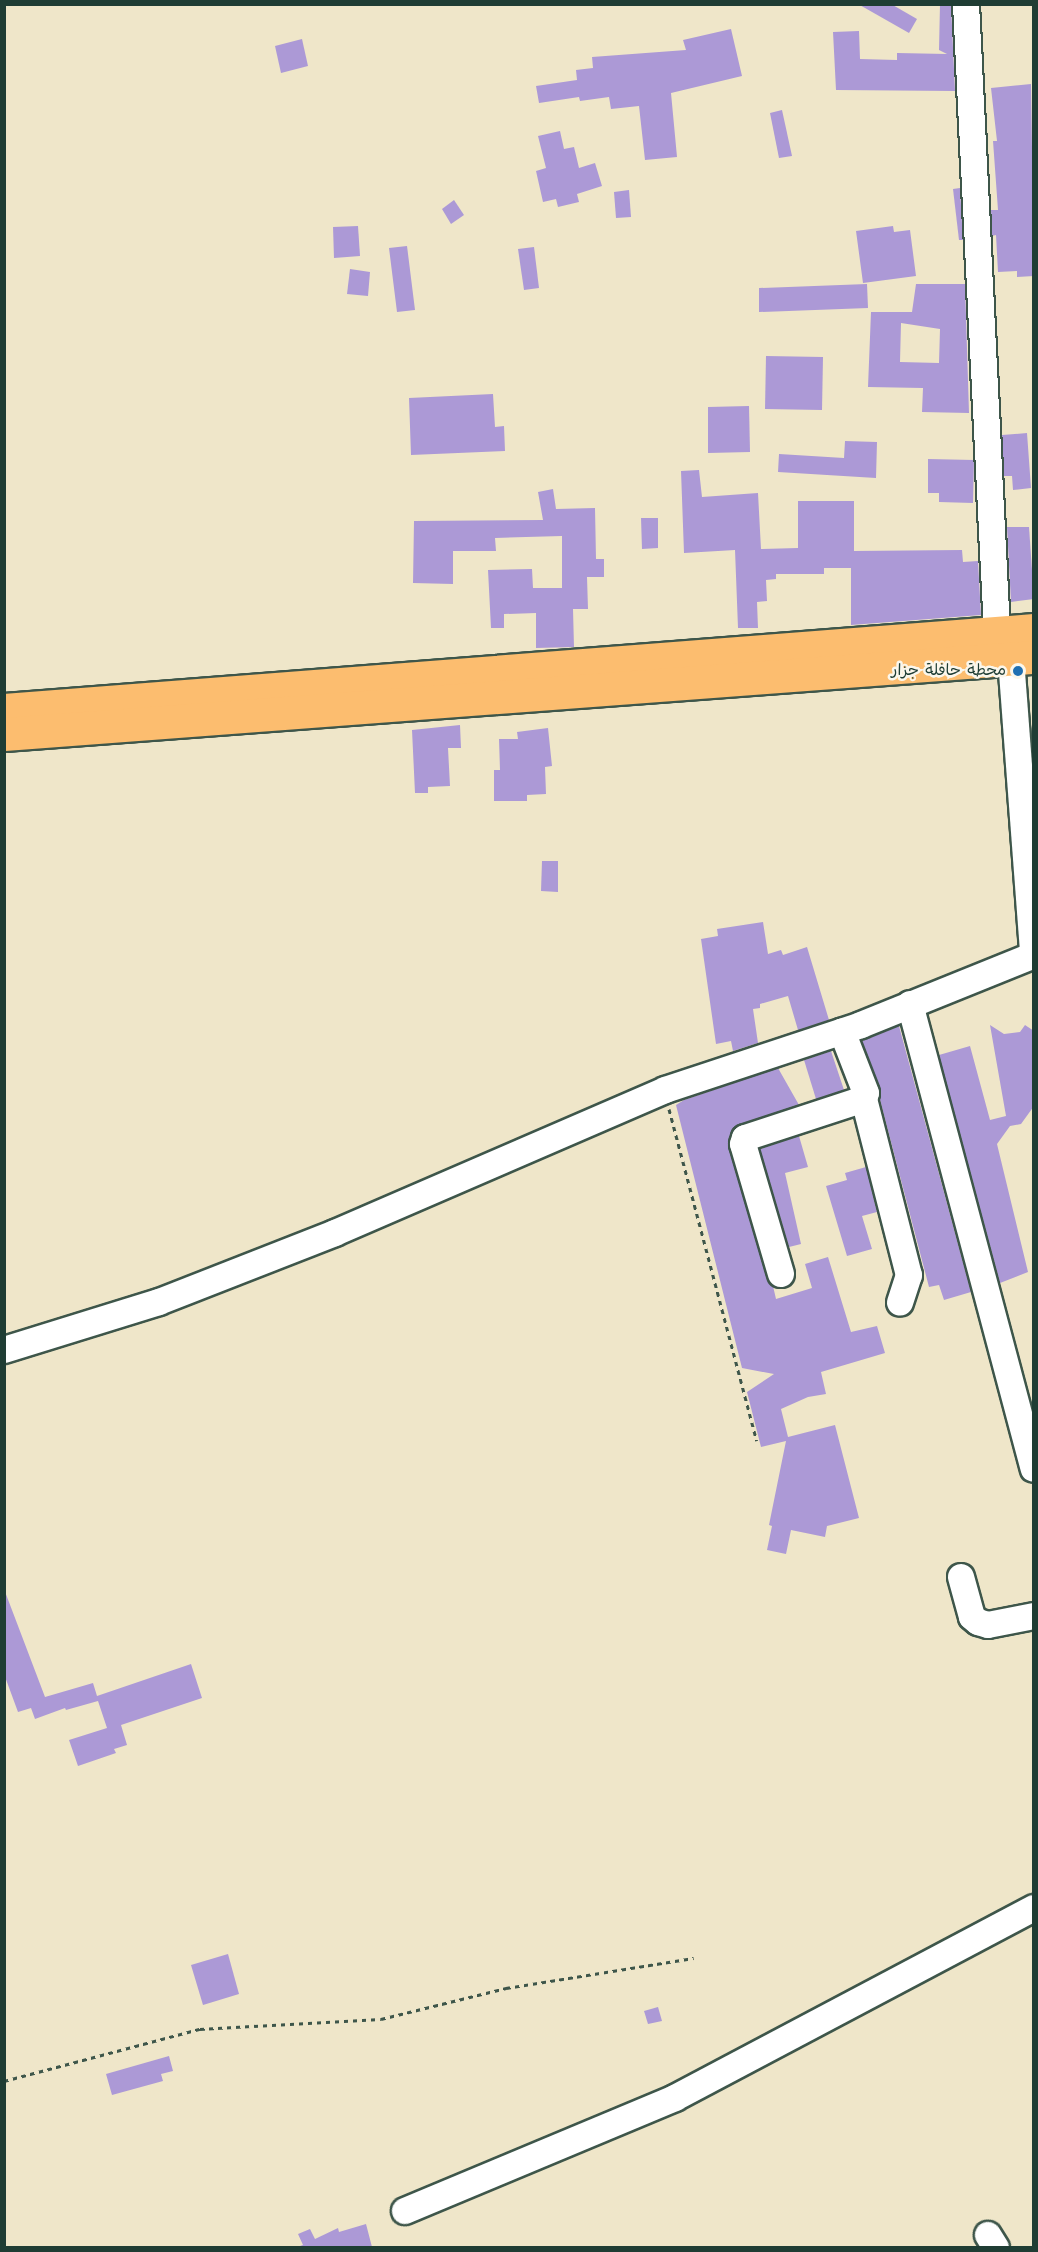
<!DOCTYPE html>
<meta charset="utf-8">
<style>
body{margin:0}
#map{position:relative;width:1038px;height:2252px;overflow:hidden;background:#efe6c9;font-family:Kalam,"Playpen Sans Arabic",sans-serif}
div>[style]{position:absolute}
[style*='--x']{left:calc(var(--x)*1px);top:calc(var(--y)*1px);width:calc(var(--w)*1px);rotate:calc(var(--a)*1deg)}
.building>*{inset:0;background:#ac99d6}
.path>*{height:3px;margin-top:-1.5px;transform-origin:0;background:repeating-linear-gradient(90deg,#3e564a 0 4.5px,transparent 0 9px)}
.roads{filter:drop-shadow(2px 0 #3e564a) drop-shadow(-2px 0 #3e564a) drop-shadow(0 2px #3e564a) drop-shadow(0 -2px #3e564a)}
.minor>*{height:26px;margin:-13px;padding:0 13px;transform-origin:13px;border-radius:13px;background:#fff}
.highway>*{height:33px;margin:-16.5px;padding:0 16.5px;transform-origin:16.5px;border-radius:16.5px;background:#fcbd6f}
.dots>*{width:16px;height:16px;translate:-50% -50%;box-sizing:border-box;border:3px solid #fbf7ec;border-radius:50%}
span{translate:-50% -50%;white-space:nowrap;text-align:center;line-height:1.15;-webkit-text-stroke:5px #fbf7ec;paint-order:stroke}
.poi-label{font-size:16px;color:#1f3d34}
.right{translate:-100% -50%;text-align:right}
.frame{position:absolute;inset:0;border:6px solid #1f3d34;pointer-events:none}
</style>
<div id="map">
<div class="building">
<div style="clip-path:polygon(858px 4px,891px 4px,917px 19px,909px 33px)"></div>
<div style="clip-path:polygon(940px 4px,951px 4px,955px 91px,836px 90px,833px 32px,859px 31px,860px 59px,897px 60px,897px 53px,947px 54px,939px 50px)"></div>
<div style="clip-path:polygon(731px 29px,742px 76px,671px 93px,677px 157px,645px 160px,639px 106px,611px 109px,609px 97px,580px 101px,579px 97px,539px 103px,536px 86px,577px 80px,576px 70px,593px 68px,592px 57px,686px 50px,683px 40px)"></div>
<div style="clip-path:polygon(302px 39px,308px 66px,281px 73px,275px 46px)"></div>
<div style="clip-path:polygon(1031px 84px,1034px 276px,1017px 277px,1017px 271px,998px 272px,996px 235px,992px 236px,991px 210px,998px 210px,993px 141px,997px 141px,991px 88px)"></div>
<div style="clip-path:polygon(782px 110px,792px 156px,779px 158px,770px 113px)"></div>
<div style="clip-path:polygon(560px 131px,564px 149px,574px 147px,579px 168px,595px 163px,602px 186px,577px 194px,579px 202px,558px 207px,556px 199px,543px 202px,536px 171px,546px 168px,538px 136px)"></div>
<div style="clip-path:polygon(960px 188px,963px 240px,959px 240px,953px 189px)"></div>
<div style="clip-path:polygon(629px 190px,631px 217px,616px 218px,614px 192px)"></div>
<div style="clip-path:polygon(454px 200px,464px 215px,451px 224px,442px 209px)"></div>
<div style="clip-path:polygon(358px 226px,360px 256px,334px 258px,333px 227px)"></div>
<div style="clip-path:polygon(893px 226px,894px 232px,910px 230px,916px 276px,863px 283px,856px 231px)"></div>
<div style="clip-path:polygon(407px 246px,415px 310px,397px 312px,389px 248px)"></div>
<div style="clip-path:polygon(534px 247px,539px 288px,524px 290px,518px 249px)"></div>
<div style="clip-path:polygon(350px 269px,370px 272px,368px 296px,347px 294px)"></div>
<div style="clip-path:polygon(867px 284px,868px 308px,759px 312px,759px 288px)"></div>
<div style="clip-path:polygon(evenodd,916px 284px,965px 284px,969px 413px,922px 412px,923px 388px,868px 387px,871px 312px,912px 312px,916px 284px,901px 323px,940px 329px,939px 363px,900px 362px,901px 323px)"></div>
<div style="clip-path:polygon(766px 356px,823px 357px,822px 410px,765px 409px)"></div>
<div style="clip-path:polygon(493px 394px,495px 427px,504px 426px,505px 451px,411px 455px,409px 398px)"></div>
<div style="clip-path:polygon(749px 406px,750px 452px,708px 453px,708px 407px)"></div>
<div style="clip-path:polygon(1027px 433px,1031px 488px,1013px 490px,1012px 476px,1004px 476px,1002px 435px)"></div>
<div style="clip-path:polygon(845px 441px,877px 442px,876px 478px,778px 472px,779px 454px,844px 458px)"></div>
<div style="clip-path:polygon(928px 459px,974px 460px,973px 503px,939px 502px,939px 493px,928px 493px)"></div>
<div style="clip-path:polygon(699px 470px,702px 497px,758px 493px,761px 549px,798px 548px,798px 501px,854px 501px,854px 551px,962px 550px,963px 562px,978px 561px,981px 615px,851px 625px,851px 568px,824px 568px,824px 574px,776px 574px,776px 579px,766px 580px,767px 601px,757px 602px,758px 628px,738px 628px,735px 550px,684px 553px,681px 471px)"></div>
<div style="clip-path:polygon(553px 489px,556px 509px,595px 508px,596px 559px,604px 559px,604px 577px,587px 577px,588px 609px,573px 609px,574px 647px,536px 648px,536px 613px,504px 614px,504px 628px,491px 628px,488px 570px,532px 569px,533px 588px,562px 588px,562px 536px,495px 538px,496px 551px,453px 551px,453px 584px,413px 583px,414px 521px,543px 520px,538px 492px)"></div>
<div style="clip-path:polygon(641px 518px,658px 518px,658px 548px,642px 549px)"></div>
<div style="clip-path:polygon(1007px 527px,1029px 527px,1034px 599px,1011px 602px)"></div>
<div style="clip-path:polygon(460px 725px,461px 748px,448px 748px,450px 786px,428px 787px,428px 793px,415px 793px,412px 730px)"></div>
<div style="clip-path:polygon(548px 728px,552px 766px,545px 767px,546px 794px,527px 795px,527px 801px,494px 801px,494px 770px,500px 770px,499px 739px,518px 739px,517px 732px)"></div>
<div style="clip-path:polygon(542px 861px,558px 861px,558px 892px,541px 891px)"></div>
<div style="clip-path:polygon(763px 922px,768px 954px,781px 950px,783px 955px,807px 947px,829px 1020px,798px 1030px,788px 996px,760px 1004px,760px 1008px,753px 1009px,758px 1043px,733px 1051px,731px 1041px,716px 1044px,701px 939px,718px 936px,717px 929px)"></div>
<div style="clip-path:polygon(990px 1025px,1004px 1034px,1020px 1032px,1025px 1025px,1034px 1031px,1034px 1106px,1021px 1124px,1010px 1126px,997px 1144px,1028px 1272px,1000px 1283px,939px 1055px,970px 1046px,990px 1120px,1006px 1116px)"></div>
<div style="clip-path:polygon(899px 1026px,971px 1292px,944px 1300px,939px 1285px,929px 1287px,880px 1100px,880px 1088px,862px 1041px)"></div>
<div style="clip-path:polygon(831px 1051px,844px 1090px,816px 1099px,804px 1060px)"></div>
<div style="clip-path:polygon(778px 1068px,799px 1105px,740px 1124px,734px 1128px,729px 1140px,729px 1148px,767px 1278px,773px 1286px,776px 1299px,812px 1288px,805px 1264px,828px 1257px,851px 1332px,877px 1326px,885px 1353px,821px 1372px,826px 1394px,808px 1397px,781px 1409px,788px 1437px,835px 1425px,859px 1518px,827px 1526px,825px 1537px,791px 1530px,786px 1554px,767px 1550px,772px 1526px,769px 1525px,786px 1441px,761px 1447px,747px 1392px,774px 1374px,742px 1368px,676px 1105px,684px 1100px)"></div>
<div style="clip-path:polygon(799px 1136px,808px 1167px,785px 1173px,801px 1244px,789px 1247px,760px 1149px)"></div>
<div style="clip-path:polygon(866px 1167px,877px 1212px,862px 1216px,872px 1249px,847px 1256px,826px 1186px,847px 1180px,845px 1173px)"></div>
<div style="clip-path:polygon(4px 1589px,45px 1697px,93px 1683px,97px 1696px,191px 1664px,202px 1698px,121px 1725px,127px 1745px,114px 1749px,116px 1753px,78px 1766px,69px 1740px,107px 1728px,98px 1701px,66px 1710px,65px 1708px,35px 1719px,31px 1708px,18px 1712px,4px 1674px)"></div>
<div style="clip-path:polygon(228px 1954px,239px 1994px,203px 2005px,191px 1965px)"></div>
<div style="clip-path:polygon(658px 2007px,662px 2021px,648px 2024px,644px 2011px)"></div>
<div style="clip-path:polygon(169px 2056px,173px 2071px,161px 2074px,163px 2081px,112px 2095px,106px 2074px)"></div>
<div style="clip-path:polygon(366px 2224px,372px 2247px,297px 2247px,303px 2245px,298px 2234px,310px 2229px,315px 2239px,338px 2228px,339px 2232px)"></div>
</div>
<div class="path">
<div style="--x:669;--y:1109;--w:343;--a:75.2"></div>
<div style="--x:4;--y:2081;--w:203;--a:-14.9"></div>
<div style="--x:200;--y:2029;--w:181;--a:-3.2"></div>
<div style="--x:381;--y:2019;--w:129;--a:-13.9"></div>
<div style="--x:506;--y:1988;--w:190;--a:-9.1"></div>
</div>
<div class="roads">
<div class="minor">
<div style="--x:966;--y:4;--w:629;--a:87.17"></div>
<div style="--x:1011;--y:659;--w:297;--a:85.7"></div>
<div style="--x:910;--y:1004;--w:481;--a:75.1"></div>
<div style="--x:864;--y:1099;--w:182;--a:75.7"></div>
<div style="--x:909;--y:1275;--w:29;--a:108"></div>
<div style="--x:781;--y:1274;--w:135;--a:-106.3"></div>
<div style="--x:743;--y:1144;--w:6;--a:-72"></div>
<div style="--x:745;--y:1138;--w:125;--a:-18.1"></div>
<div style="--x:864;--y:1099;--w:6;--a:-72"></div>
<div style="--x:866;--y:1093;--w:66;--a:-111.2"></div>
<div style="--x:4;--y:1350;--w:162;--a:-17.2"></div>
<div style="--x:159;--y:1302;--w:189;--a:-21.4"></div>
<div style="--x:335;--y:1233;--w:360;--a:-23.4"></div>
<div style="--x:665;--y:1090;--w:206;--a:-18.3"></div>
<div style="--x:861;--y:1025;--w:187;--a:-22"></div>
<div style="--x:961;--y:1577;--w:41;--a:74.6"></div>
<div style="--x:972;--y:1617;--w:8;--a:40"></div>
<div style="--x:978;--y:1622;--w:10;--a:17"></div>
<div style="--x:988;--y:1625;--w:47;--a:-11.1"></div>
<div style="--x:405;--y:2211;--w:293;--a:-22.7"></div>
<div style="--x:675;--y:2098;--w:406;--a:-27.9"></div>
<div style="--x:988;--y:2235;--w:15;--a:58"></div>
</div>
<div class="highway">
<div style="--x:4;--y:710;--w:1033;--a:-4.44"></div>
<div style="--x:4;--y:734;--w:1033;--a:-4.28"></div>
</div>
</div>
<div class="dots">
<div style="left:1018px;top:671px;background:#1f6fb2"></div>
</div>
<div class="poi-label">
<span class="right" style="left:1006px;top:671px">محطة حافلة جزار</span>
</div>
<div class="frame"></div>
</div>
